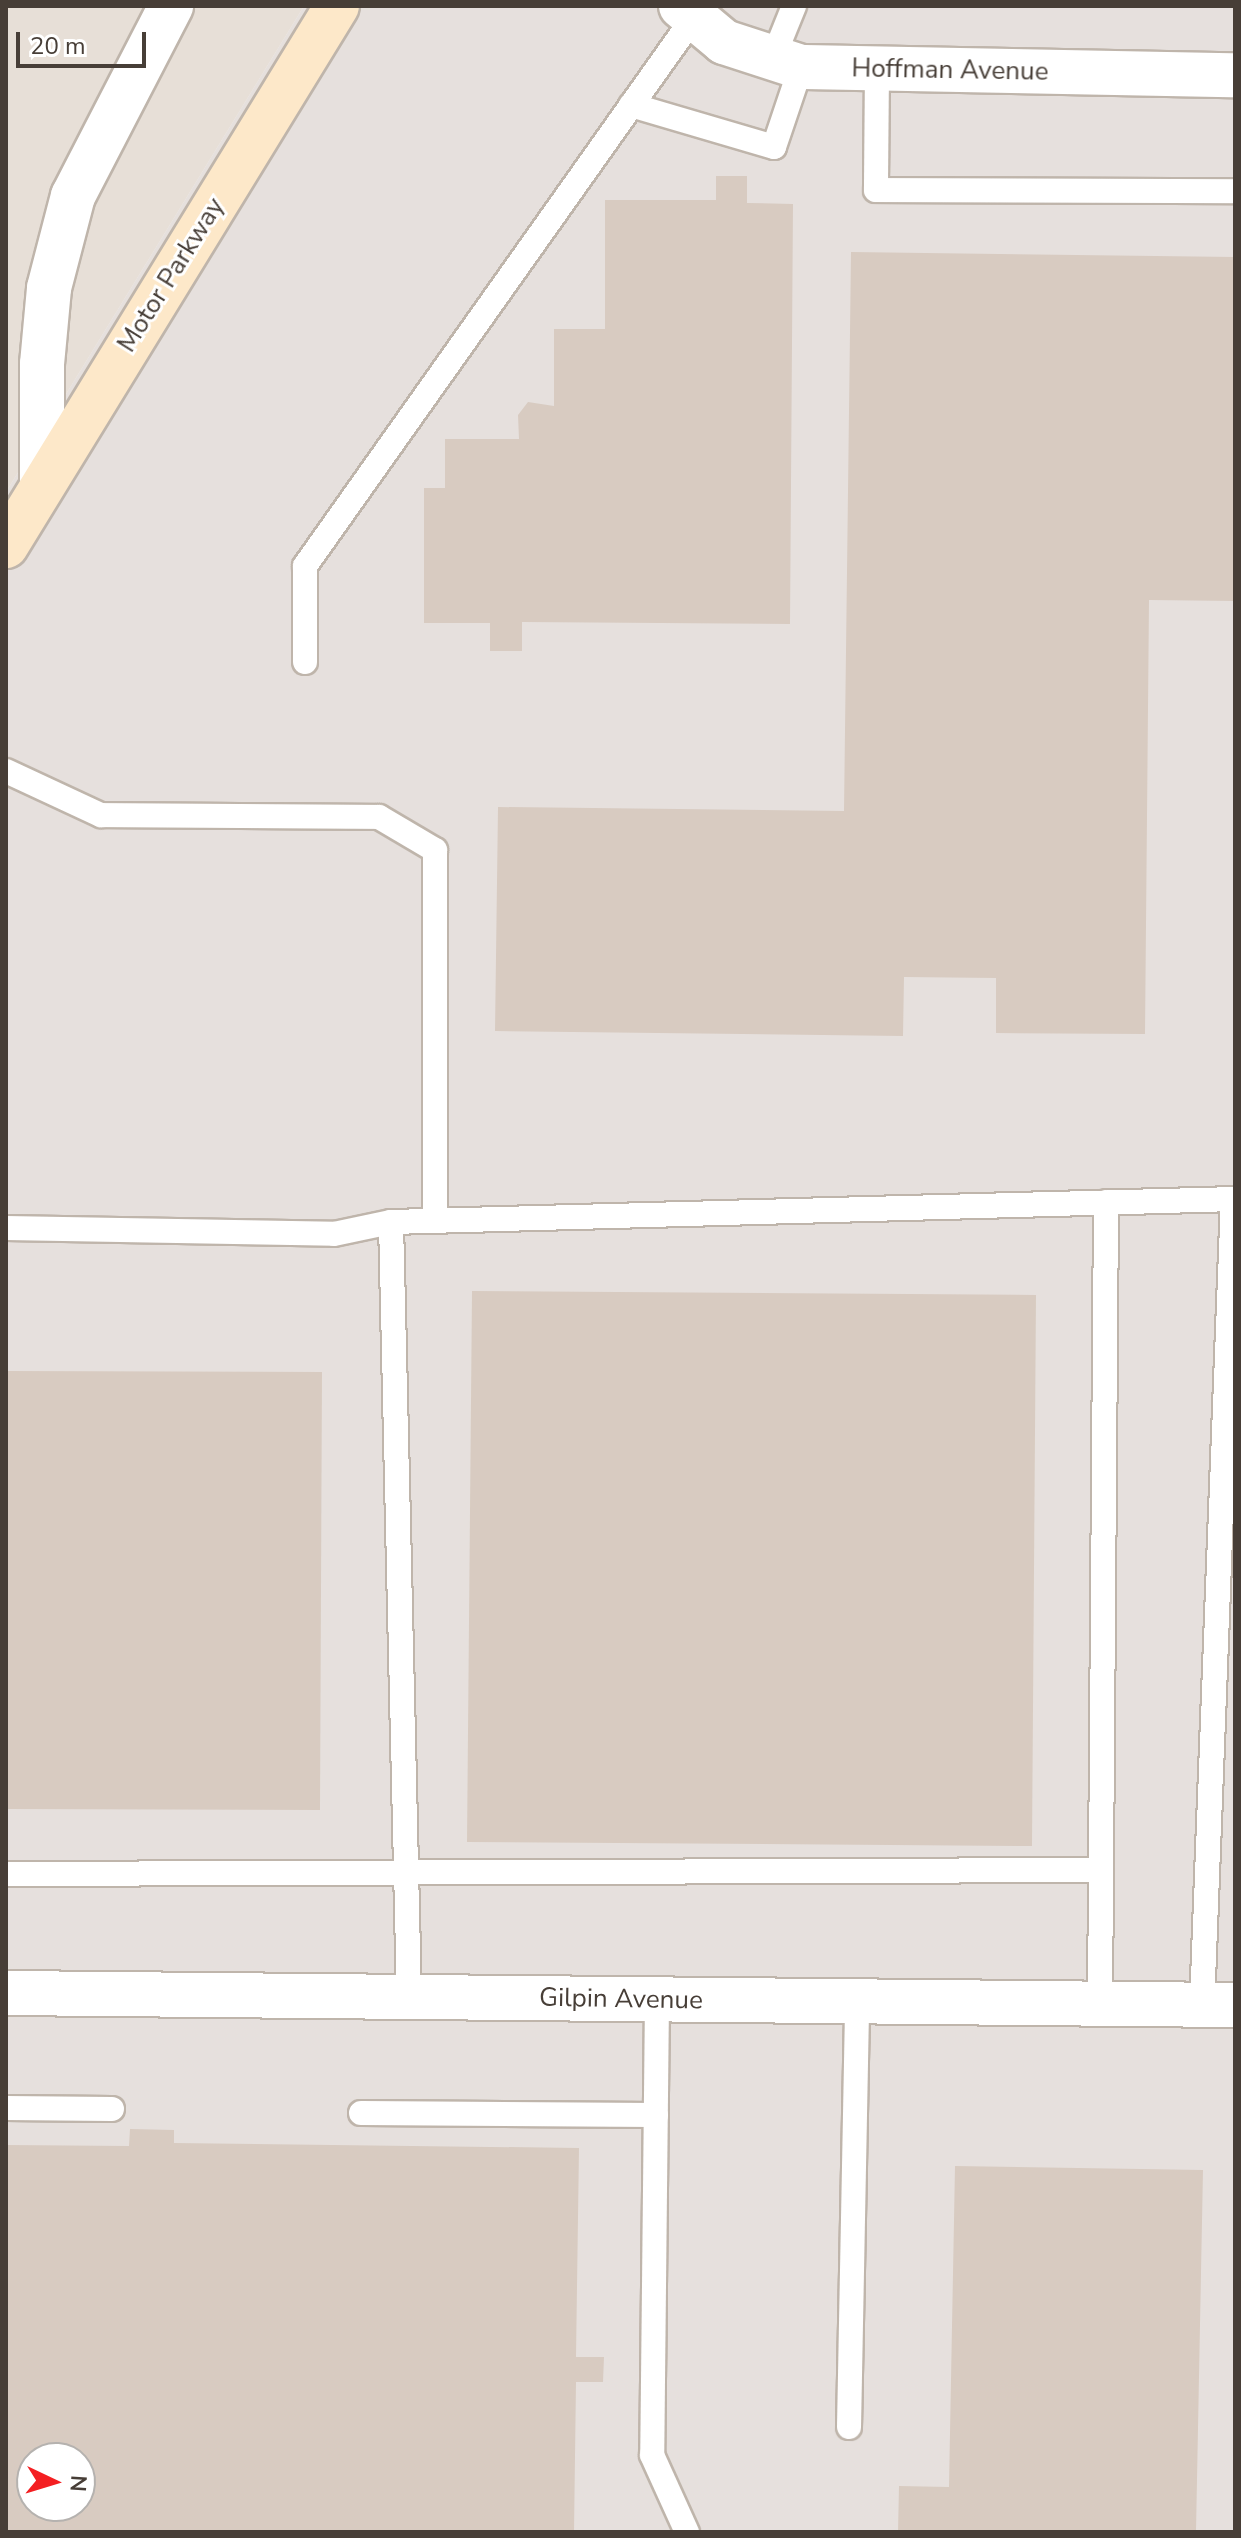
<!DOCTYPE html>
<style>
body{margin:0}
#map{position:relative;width:1241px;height:2538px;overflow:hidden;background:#f4eee8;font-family:"Nunito Sans",sans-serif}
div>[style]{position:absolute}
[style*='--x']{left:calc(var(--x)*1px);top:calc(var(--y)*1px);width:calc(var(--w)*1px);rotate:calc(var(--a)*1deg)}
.residential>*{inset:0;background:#e7dfd7}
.industrial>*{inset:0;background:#e6e0dd}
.building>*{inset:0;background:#d8cbc1}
.roads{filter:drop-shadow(2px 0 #bfb5ab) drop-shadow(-2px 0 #bfb5ab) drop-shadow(0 2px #bfb5ab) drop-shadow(0 -2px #bfb5ab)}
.service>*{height:24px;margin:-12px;padding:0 12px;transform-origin:12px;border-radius:12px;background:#fff}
.minor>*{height:44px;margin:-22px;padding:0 22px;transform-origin:22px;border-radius:22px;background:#fff}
.secondary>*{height:44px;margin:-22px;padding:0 22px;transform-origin:22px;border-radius:22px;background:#fde8c9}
span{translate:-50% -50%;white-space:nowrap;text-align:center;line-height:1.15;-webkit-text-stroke:6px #fff;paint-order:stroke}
.street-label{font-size:26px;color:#473e37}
.frame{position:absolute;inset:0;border:8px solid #473e37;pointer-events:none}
.north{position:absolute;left:16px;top:2442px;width:80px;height:80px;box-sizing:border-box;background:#fff;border:2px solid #b5b2af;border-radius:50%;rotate:94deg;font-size:22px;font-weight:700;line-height:32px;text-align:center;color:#473e37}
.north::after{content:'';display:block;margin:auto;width:28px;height:36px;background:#f41f22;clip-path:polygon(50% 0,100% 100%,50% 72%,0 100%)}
.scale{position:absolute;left:16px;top:32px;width:130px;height:36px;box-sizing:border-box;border:4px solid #473e37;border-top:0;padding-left:10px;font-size:24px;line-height:28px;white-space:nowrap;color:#473e37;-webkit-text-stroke:6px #fff;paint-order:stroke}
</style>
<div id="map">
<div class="residential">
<div style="clip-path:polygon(6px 6px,304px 6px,6px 492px)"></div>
</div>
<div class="industrial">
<div style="clip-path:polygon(evenodd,304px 6px,1235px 6px,1235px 2532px,6px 2532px,6px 492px,304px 6px,32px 2458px,80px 2458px,80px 2506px,32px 2506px,32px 2458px)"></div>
</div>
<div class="building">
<div style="clip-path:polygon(716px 176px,747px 176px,747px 203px,793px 204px,790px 624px,522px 622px,522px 651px,490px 651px,490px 623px,424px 623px,424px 488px,445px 488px,445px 439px,519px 439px,518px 415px,528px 402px,554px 406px,554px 329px,605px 329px,605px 200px,716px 200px)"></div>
<div style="clip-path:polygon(851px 252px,1235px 257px,1235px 601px,1149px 600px,1145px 1034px,996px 1033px,996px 978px,904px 977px,903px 1036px,495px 1031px,498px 807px,844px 811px)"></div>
<div style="clip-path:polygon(472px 1291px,1036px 1295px,1032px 1846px,467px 1842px)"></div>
<div style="clip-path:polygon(6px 1371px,322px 1372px,320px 1810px,6px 1809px)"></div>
<div style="clip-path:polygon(evenodd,130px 2129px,174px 2130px,174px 2143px,579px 2148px,576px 2357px,604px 2357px,603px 2382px,576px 2382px,574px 2532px,6px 2532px,6px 2145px,129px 2146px,130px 2129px,32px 2458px,80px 2458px,80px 2506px,32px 2506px,32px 2458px)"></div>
<div style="clip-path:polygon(955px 2166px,1203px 2170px,1196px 2532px,898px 2532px,899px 2486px,949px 2487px)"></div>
</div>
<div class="roads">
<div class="service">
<div style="--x:773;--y:58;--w:56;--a:-68"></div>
<div style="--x:877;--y:69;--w:121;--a:90.5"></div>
<div style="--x:876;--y:190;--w:359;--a:0.2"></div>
<div style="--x:631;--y:105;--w:149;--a:16.4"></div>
<div style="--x:774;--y:147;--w:84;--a:-71.4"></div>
<div style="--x:305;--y:662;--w:96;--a:-90"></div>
<div style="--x:305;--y:566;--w:673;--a:-54.68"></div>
<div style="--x:6;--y:771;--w:105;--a:24.9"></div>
<div style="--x:101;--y:815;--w:278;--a:0.4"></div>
<div style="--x:379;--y:817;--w:65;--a:30.5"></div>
<div style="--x:435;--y:850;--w:371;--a:90"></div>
<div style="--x:391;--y:1222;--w:775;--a:88.67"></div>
<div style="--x:6;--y:1228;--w:328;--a:1"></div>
<div style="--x:334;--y:1234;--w:58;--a:-11.9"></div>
<div style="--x:391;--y:1222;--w:842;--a:-1.56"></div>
<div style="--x:1233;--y:1199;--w:807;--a:92.2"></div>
<div style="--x:6;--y:1874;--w:1093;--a:-0.21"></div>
<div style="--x:657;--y:1999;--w:456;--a:90.6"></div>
<div style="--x:652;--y:2455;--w:85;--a:65.6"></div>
<div style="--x:1100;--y:2004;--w:802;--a:-89.57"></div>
<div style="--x:6;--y:2108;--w:106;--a:0.5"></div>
<div style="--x:361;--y:2113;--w:295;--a:0.4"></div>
<div style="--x:849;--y:2427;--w:426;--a:-88.9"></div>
</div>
<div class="minor">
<div style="--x:681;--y:6;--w:56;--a:39.9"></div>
<div style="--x:724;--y:42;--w:81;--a:18"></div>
<div style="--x:801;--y:67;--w:434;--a:1.1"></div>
<div style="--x:42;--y:482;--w:118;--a:-90"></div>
<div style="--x:42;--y:364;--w:76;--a:-84.7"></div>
<div style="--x:49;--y:288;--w:95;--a:-75.4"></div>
<div style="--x:73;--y:196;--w:214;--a:-62.7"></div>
<div style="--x:6;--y:1993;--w:1229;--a:0.56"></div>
</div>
<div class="secondary">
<div style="--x:6;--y:546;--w:633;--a:-58.49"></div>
</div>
</div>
<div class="street-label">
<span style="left:950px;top:70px;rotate:1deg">Hoffman Avenue</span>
<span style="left:171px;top:275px;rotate:-58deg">Motor Parkway</span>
<span style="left:621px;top:1999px;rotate:1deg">Gilpin Avenue</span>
</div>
<div class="frame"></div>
<div class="north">N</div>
<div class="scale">20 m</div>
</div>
